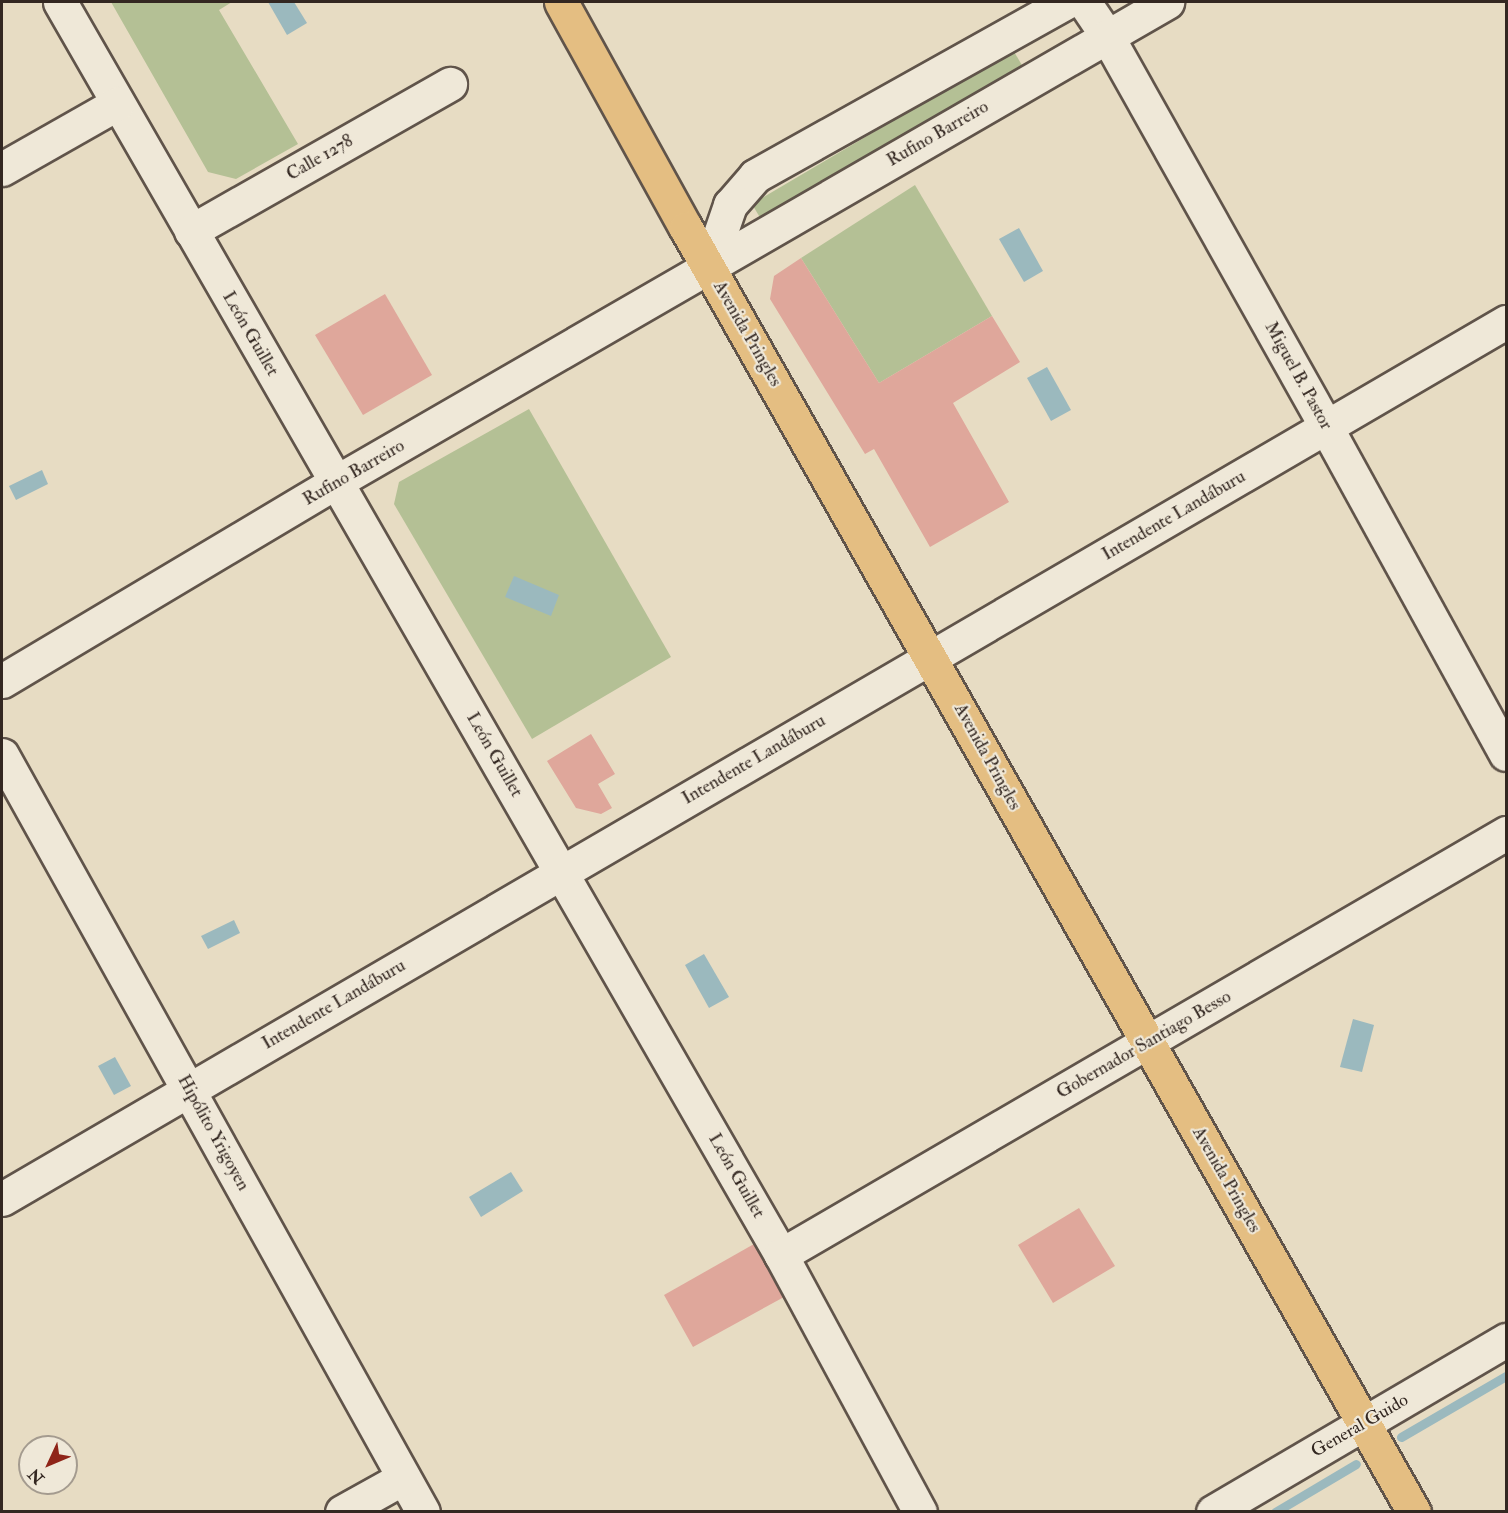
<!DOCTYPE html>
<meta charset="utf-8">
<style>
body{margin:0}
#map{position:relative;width:1508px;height:1513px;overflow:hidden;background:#e7dcc3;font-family:"IM FELL Double Pica",serif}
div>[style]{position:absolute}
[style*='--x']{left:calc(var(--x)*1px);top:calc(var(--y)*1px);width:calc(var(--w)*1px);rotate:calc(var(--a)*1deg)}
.green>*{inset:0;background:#b4c095}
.water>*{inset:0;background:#9bb9be}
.stream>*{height:9px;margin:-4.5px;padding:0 4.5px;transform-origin:4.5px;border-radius:4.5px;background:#9bb9be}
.building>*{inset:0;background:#dfa79b}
.roads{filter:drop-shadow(2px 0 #60544a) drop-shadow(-2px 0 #60544a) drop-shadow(0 2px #60544a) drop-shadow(0 -2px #60544a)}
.minor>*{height:33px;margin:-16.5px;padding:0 16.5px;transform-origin:16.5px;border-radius:16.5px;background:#efe8d8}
.major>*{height:33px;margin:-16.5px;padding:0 16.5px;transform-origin:16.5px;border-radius:16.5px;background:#e4be82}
span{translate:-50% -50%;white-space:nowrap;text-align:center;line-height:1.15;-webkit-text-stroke:4.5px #efe8d8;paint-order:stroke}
.street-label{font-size:18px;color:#332721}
.frame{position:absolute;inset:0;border:3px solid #332721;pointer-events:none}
.north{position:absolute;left:18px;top:1435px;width:60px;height:60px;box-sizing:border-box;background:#efe8d8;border:2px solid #a49b8f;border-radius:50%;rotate:226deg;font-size:16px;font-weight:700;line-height:24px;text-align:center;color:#332721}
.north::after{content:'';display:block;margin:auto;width:21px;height:27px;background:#8f2418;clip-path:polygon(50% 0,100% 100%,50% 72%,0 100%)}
</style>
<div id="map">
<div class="green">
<div style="clip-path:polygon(111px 2px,232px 2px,219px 10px,298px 144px,236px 179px,208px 172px)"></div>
<div style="clip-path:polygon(1013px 50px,1023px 67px,762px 221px,752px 204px)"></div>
<div style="clip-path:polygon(915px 185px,992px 316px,879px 383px,801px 258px)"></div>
<div style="clip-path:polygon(529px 409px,671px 657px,532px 739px,394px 504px,399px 482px)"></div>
</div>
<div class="water">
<div style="clip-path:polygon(268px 2px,294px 2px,307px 23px,287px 35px)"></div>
<div style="clip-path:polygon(1019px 228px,1043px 271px,1024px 282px,999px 239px)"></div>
<div style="clip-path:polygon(1047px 367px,1071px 410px,1051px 421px,1027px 378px)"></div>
<div style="clip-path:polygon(42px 470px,48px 484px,16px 500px,9px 486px)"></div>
<div style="clip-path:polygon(514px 576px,559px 595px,551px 616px,505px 597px)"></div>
<div style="clip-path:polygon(234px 920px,240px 933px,208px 949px,201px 936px)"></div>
<div style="clip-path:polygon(704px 954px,729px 997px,709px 1008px,685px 965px)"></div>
<div style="clip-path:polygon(1353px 1019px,1374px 1025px,1362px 1072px,1340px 1067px)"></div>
<div style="clip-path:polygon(115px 1057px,131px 1086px,114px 1095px,98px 1066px)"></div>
<div style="clip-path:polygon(511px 1172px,523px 1191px,481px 1217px,469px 1197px)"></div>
</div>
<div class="stream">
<div style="--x:1401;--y:1437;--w:121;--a:-30.2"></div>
<div style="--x:1275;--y:1512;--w:94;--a:-30.7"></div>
</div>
<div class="building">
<div style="clip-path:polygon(801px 258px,879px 383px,992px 316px,1020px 362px,953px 403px,1009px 502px,930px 547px,874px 449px,865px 454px,770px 299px,774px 276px)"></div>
<div style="clip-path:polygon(385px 294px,432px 375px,363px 415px,315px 335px)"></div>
<div style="clip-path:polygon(591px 734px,615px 774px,598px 784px,612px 808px,601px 814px,576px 808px,547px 761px)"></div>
<div style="clip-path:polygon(1079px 1208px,1115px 1266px,1053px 1303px,1018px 1245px)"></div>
<div style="clip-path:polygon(754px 1244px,784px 1297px,693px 1347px,664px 1295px)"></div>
</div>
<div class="roads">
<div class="minor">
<div style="--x:60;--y:2;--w:1446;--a:60.08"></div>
<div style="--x:781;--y:1255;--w:292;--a:61.6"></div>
<div style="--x:1084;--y:2;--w:41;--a:55.9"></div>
<div style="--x:1107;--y:36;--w:448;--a:60.7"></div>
<div style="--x:1326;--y:427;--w:373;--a:61.2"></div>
<div style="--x:2;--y:169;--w:133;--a:-29.6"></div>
<div style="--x:191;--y:231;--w:298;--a:-29.6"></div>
<div style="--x:709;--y:266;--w:65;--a:-71"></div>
<div style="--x:730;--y:205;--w:38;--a:-49"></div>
<div style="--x:755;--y:176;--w:356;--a:-29.2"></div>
<div style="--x:2;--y:681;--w:389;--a:-30.8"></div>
<div style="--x:336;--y:482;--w:960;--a:-30.01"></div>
<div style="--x:2;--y:755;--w:866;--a:60.92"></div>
<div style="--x:2;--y:1199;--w:1741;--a:-30.25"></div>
<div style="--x:781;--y:1255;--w:839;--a:-30.2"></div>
<div style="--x:342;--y:1512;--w:70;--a:-29.1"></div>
<div style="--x:1213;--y:1512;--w:340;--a:-30.4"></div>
</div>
<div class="major">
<div style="--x:561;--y:2;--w:258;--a:61.1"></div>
<div style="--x:686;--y:228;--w:1476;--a:60.45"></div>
</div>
</div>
<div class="street-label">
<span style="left:938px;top:134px;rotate:-30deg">Rufino Barreiro</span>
<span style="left:320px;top:158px;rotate:-30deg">Calle 1278</span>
<span style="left:250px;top:334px;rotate:60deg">León Guillet</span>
<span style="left:747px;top:334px;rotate:60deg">Avenida Pringles</span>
<span style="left:1298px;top:376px;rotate:61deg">Miguel B. Pastor</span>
<span style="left:354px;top:473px;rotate:-30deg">Rufino Barreiro</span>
<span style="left:1174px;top:516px;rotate:-30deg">Intendente Landáburu</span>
<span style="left:494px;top:755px;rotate:60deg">León Guillet</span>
<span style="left:987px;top:757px;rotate:61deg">Avenida Pringles</span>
<span style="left:754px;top:760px;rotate:-30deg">Intendente Landáburu</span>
<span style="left:334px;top:1005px;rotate:-30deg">Intendente Landáburu</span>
<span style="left:1144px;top:1045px;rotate:-30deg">Gobernador Santiago Besso</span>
<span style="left:213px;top:1133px;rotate:61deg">Hipólito Yrigoyen</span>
<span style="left:736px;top:1176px;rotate:60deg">León Guillet</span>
<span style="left:1226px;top:1180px;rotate:60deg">Avenida Pringles</span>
<span style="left:1360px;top:1426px;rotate:-30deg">General Guido</span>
</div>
<div class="frame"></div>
<div class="north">N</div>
</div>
